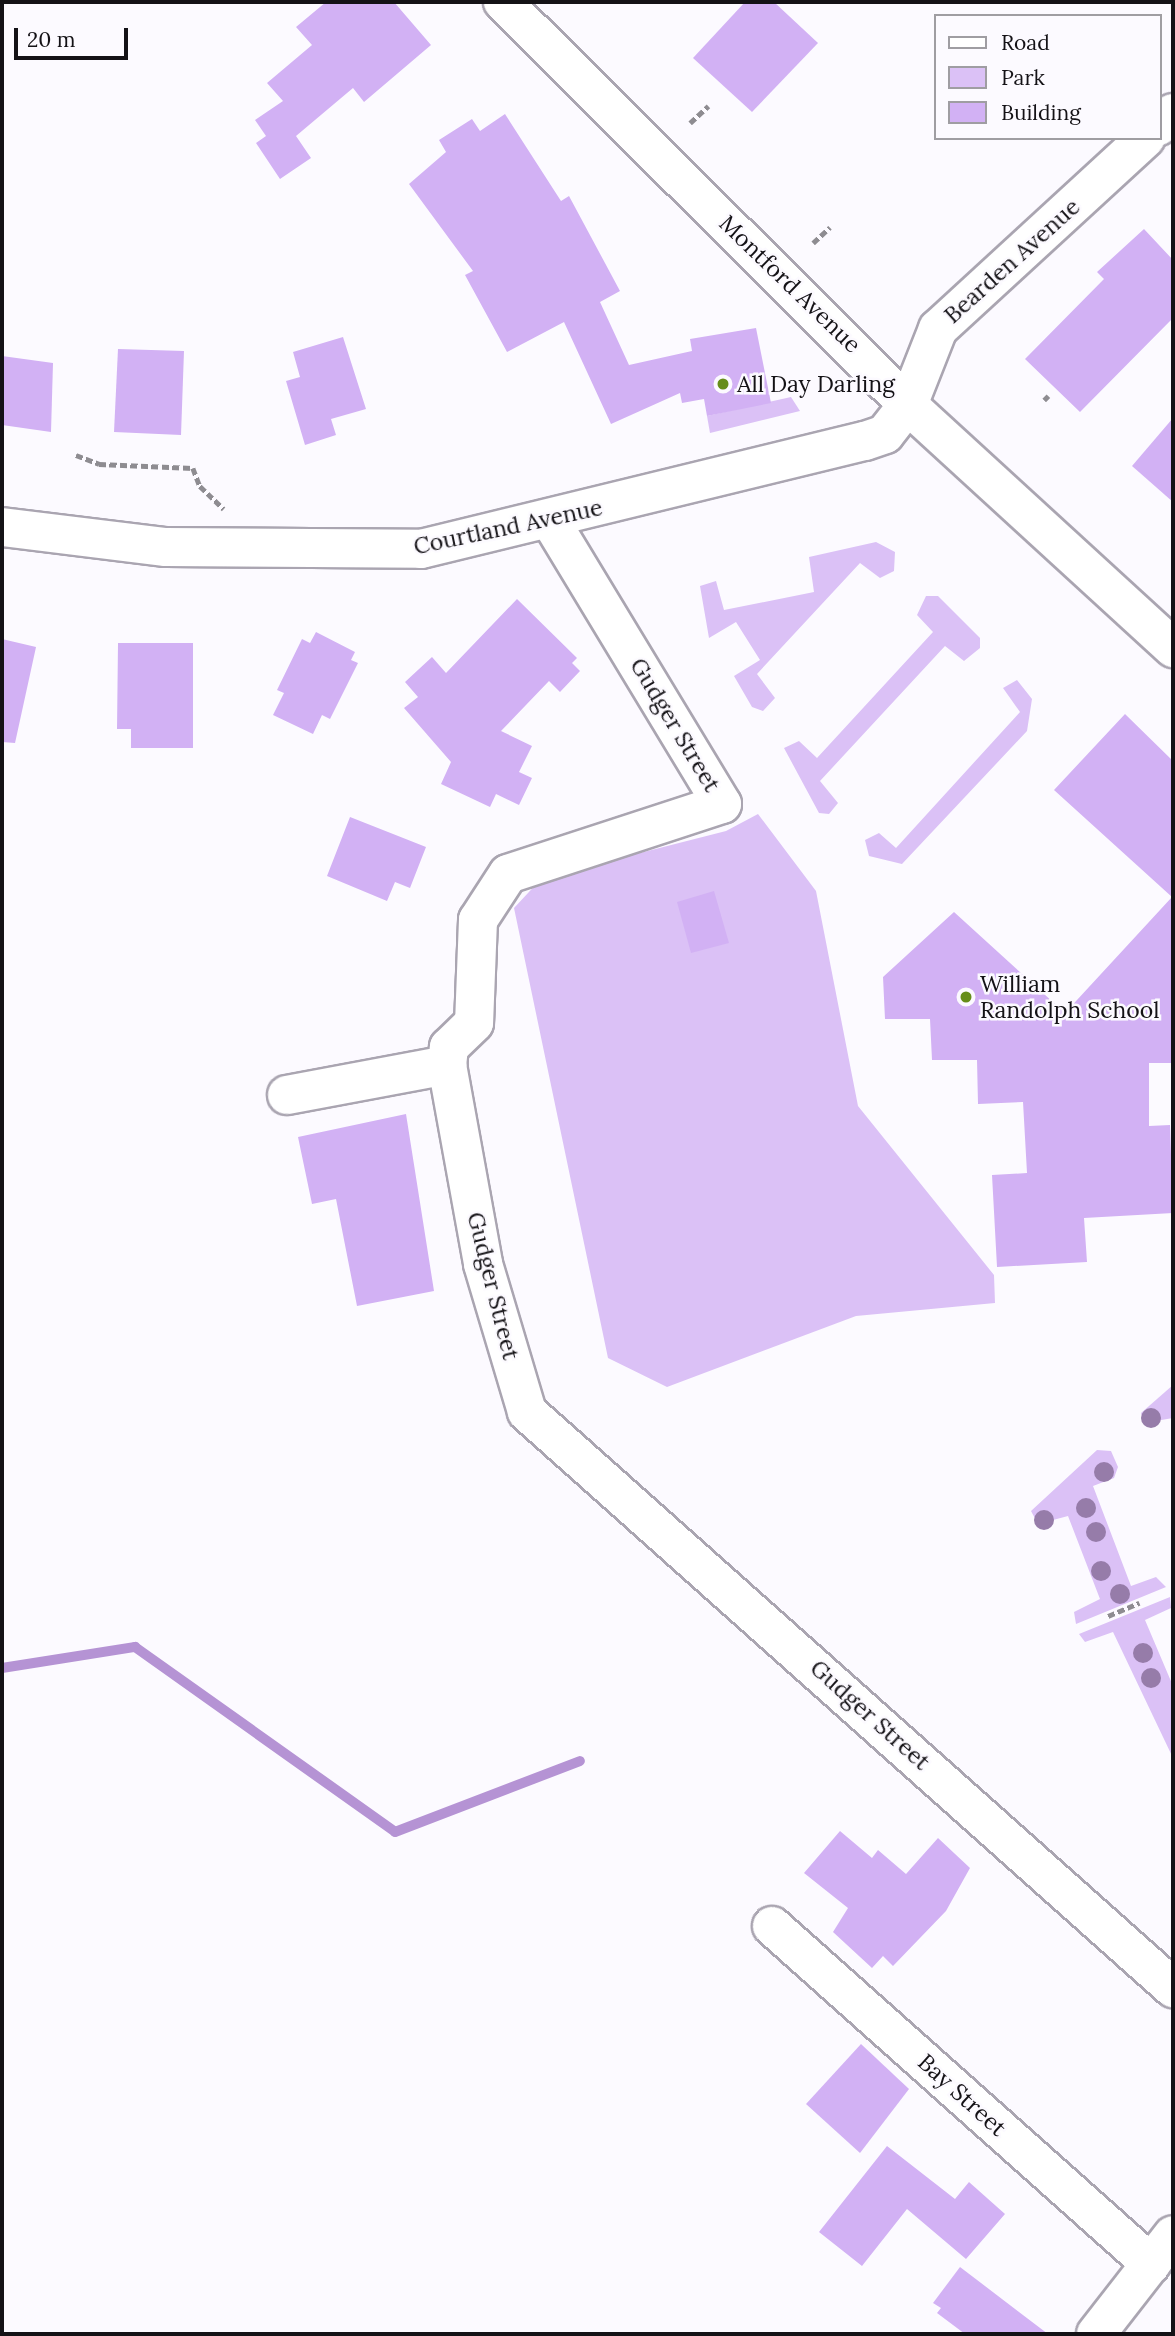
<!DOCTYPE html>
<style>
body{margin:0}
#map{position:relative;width:1175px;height:2336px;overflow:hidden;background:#fcfaff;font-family:Lora,serif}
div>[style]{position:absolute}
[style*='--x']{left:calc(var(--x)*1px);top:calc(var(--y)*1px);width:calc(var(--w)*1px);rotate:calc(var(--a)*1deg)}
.green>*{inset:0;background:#dbc1f6}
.stream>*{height:10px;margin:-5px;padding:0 5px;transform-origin:5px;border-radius:5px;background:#b593d4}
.building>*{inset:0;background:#d2b1f4}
.path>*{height:4.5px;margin-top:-2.25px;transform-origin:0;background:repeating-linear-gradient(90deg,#8e8c91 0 7px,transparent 0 10.5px)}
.roads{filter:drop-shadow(2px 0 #aaa5b1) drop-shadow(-2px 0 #aaa5b1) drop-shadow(0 2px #aaa5b1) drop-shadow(0 -2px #aaa5b1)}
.minor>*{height:38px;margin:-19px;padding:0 19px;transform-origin:19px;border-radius:19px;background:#fff}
.trees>*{width:20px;height:20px;margin:-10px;border-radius:50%;background:#967ca9}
.dots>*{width:19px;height:19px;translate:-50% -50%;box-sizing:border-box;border:4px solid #fcfaff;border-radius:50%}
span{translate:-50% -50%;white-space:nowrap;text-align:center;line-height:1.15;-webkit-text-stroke:5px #fcfaff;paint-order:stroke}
.street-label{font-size:23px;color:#141216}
.poi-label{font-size:23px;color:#141216}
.left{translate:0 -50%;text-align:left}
.frame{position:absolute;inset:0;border:4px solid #141216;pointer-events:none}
.legend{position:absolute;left:934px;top:14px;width:228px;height:126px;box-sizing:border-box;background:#fcfaff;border:2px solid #9f9da2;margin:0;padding:9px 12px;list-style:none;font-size:21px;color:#141216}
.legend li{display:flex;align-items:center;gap:14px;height:35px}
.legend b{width:35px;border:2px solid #9f9da2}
.scale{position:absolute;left:14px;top:28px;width:114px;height:32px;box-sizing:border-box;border:4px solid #141216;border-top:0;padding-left:9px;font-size:21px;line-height:24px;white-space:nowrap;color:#141216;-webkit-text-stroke:5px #fcfaff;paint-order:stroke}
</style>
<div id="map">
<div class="green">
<div style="clip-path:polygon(791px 397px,800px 411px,710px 433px,707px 416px)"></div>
<div style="clip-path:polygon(876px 542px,895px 552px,894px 571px,880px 578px,860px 563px,757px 674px,775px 698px,763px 711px,752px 707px,734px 676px,760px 660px,736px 622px,709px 638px,700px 586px,716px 581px,724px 610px,814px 592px,809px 557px)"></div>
<div style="clip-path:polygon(926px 596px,938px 596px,980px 638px,980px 648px,964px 661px,945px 646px,820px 781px,838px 803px,829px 814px,819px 813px,784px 748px,799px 741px,817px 758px,933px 632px,917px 615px)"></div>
<div style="clip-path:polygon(1017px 680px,1032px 699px,1027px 731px,902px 864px,869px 856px,865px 840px,879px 833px,896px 848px,1020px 712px,1003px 688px)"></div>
<div style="clip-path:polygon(758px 814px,816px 891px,858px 1106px,994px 1275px,995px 1303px,856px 1316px,667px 1387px,608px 1358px,514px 908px,542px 878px,726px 831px)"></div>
<div style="clip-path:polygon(1173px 1385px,1173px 1418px,1144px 1423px,1141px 1413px)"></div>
<div style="clip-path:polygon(1097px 1450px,1111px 1451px,1118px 1467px,1114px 1478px,1093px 1486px,1131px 1586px,1156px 1577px,1166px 1587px,1076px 1624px,1074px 1612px,1100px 1599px,1068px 1516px,1038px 1524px,1031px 1511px)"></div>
<div style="clip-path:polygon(1170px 1597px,1171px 1608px,1145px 1620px,1173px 1686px,1173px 1758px,1113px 1632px,1085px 1642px,1079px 1634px)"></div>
</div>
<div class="stream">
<div style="--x:2;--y:1668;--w:135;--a:-9"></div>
<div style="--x:135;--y:1647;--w:319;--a:35.4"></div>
<div style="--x:395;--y:1832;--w:198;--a:-21"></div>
</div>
<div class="building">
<div style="clip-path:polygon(326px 2px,394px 2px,431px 45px,364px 102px,353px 88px,296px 136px,311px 158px,280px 179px,256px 143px,266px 136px,255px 120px,283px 101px,267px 83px,312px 45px,296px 27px)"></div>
<div style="clip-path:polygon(745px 2px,774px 2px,818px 43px,752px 112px,693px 58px)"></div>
<div style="clip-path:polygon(505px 114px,561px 201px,569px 196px,620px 291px,600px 302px,629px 365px,692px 351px,690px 339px,756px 328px,771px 403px,707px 416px,704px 399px,682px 403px,680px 393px,611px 424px,564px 322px,507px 352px,465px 275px,473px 271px,409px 184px,446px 152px,439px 140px,472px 119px,480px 131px)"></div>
<div style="clip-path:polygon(1144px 229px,1173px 260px,1173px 318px,1080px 412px,1025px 359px,1104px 279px,1097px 272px)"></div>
<div style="clip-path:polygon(343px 337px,366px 409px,331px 419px,336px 435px,305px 445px,286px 381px,300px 377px,293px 352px)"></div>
<div style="clip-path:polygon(118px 349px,184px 351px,181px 435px,114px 432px)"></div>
<div style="clip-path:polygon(2px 356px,53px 363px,51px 432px,2px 425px)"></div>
<div style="clip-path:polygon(1173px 418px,1173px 502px,1132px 466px)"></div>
<div style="clip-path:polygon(517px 599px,577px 658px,572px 663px,580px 671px,560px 692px,549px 681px,501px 731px,532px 746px,519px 772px,532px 778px,519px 805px,496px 794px,490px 807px,441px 784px,451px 762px,404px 708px,418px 697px,405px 682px,432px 657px,446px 673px)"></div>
<div style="clip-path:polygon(316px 632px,355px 652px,351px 660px,358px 663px,330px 719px,322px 715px,313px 734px,273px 715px,284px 693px,277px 690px,302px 639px,310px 643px)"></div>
<div style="clip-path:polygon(2px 639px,36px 647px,15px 743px,2px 742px)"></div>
<div style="clip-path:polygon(118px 643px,193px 643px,193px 748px,131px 748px,131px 729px,117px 729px)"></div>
<div style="clip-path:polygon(1125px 714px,1173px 761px,1173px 1063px,1149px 1063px,1149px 1126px,1170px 1125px,1173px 1213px,1084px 1218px,1087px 1262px,997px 1267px,992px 1175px,1027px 1173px,1023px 1102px,978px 1104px,977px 1060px,932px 1060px,930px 1019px,885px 1019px,883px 977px,954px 912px,1065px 1013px,1172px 897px,1054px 790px)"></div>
<div style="clip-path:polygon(350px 817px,426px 847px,410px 888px,395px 882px,387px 901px,327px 876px)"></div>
<div style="clip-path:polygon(714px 891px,729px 943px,691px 953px,677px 902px)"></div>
<div style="clip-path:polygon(406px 1114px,434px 1291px,357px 1306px,336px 1199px,312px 1204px,298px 1137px)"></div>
<div style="clip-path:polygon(840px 1831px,872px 1858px,878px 1850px,906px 1874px,938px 1838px,970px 1868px,946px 1911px,893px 1966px,883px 1956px,872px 1968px,833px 1932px,848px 1908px,804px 1873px)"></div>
<div style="clip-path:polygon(861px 2044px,909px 2089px,860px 2153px,806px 2104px)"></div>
<div style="clip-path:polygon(887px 2146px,955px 2199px,969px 2182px,1005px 2214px,966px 2259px,907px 2209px,862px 2266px,819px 2232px)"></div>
<div style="clip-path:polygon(960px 2267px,1048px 2334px,965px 2334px,937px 2313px,941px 2308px,933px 2303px)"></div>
</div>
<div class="path">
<div style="--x:690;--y:123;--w:25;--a:-43"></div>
<div style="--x:813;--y:243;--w:23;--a:-43"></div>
<div style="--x:1044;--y:400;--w:6;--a:-45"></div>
<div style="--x:76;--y:455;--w:25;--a:21"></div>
<div style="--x:99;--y:464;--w:94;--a:2.4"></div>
<div style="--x:193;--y:468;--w:19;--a:69"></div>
<div style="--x:200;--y:486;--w:33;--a:44"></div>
<div style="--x:1108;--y:1616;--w:34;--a:-23"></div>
</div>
<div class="roads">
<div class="minor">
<div style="--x:503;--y:2;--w:571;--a:44.86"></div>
<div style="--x:908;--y:405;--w:360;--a:42.5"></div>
<div style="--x:1159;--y:126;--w:19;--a:-43"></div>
<div style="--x:550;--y:520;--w:332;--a:58.8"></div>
<div style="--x:722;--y:804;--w:225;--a:161.9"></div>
<div style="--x:508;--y:874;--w:55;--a:123.1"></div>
<div style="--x:478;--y:920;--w:103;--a:92.2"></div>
<div style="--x:474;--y:1023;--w:35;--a:136"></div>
<div style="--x:449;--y:1047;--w:18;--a:96"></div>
<div style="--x:447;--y:1065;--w:202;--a:79.7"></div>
<div style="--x:483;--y:1264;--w:154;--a:73.4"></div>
<div style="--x:527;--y:1412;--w:866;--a:41.72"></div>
<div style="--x:2;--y:527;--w:165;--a:7"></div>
<div style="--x:166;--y:547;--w:255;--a:0.4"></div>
<div style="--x:421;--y:549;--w:457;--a:-13.7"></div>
<div style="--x:865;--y:441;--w:21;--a:-19"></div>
<div style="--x:885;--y:434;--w:37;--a:-52"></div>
<div style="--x:908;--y:405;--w:82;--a:-68.5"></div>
<div style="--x:938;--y:329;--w:282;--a:-42.6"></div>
<div style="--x:287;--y:1095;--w:163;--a:-10.6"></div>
<div style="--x:772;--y:1926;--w:508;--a:41.73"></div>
<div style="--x:1096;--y:2334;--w:125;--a:-52.1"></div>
</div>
</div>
<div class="trees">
<div style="left:1151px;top:1418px"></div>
<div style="left:1104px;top:1472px"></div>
<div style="left:1086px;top:1508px"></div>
<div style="left:1044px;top:1520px"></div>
<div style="left:1096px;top:1532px"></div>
<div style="left:1101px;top:1571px"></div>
<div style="left:1120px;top:1594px"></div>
<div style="left:1143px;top:1653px"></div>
<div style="left:1151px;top:1678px"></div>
</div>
<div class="dots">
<div style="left:723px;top:384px;background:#668d19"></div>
<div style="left:966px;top:997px;background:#668d19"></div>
</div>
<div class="street-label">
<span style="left:1012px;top:261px;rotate:-42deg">Bearden Avenue</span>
<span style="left:790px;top:284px;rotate:44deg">Montford Avenue</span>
<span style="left:508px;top:527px;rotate:-12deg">Courtland Avenue</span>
<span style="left:675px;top:725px;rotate:59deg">Gudger Street</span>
<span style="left:493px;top:1286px;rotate:76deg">Gudger Street</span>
<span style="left:870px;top:1715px;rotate:42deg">Gudger Street</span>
<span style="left:962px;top:2095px;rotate:42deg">Bay Street</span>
</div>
<div class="poi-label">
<span class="left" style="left:737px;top:384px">All Day Darling</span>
<span class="left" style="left:980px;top:997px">William<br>Randolph School</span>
</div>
<div class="frame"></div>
<ul class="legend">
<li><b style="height:9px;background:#fff"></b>Road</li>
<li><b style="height:19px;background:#dbc1f6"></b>Park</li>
<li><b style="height:19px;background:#d2b1f4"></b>Building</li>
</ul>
<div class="scale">20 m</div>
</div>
